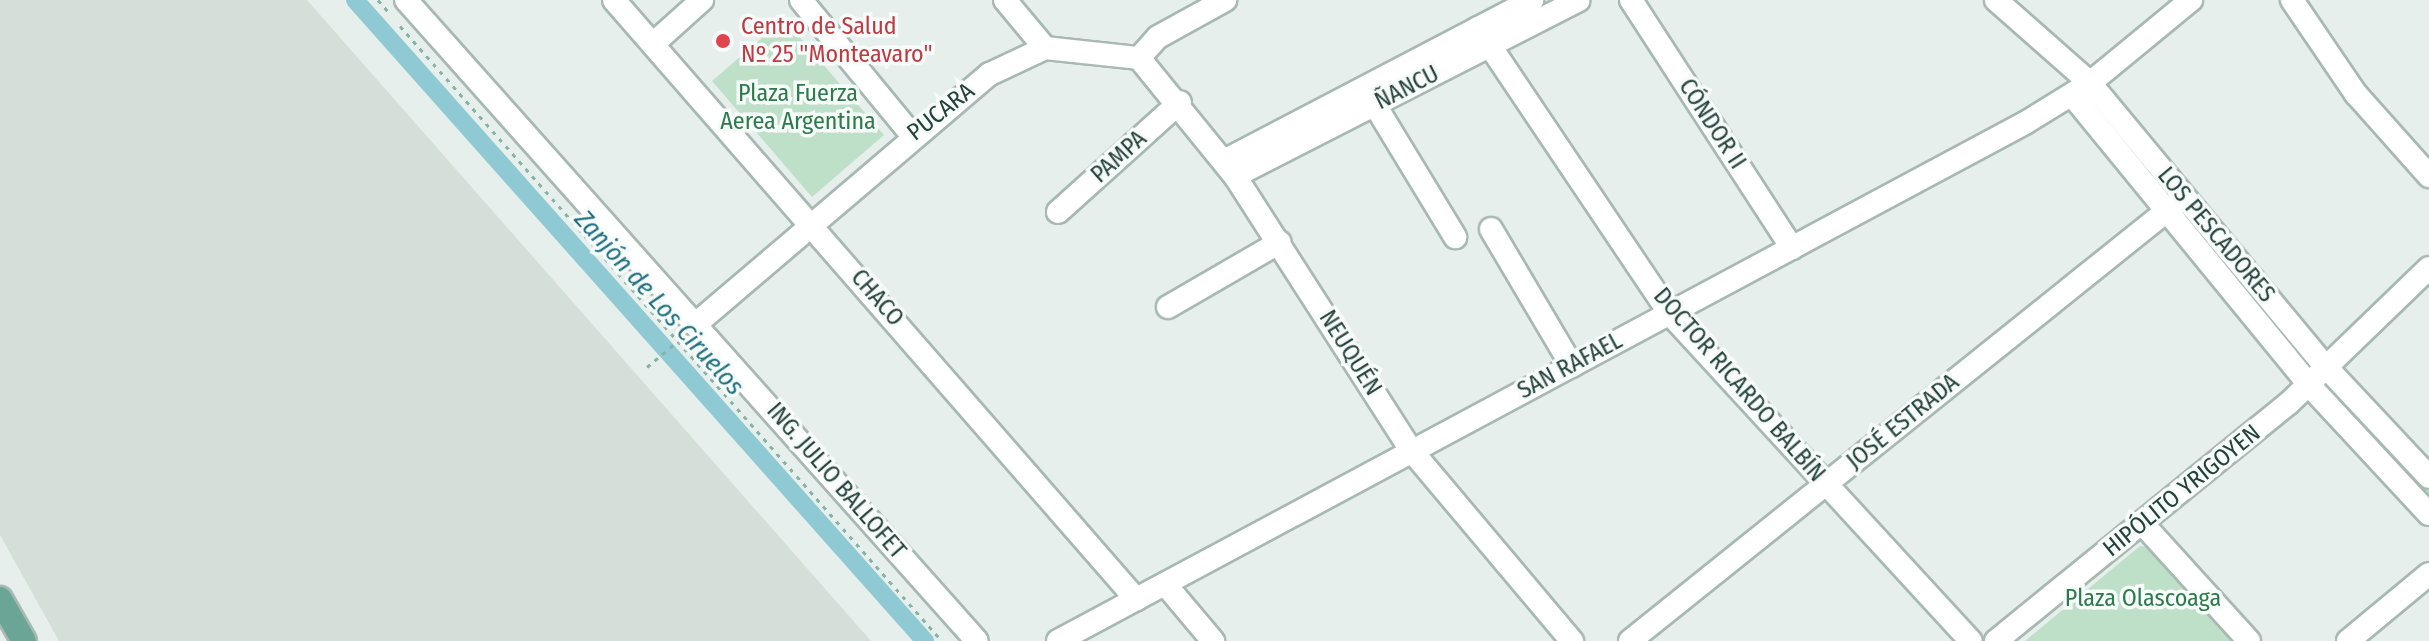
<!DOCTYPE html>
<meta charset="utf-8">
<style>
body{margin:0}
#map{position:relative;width:2429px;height:641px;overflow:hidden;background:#e6efeb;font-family:"Fira Sans Condensed",sans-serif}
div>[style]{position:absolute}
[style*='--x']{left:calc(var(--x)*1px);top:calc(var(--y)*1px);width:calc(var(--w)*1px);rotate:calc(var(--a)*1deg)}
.built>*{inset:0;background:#d4dfda}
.green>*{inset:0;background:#bfe0c8}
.canal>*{height:18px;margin:-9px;padding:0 9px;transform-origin:9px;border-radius:9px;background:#8ec9d4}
.path>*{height:3px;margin-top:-1.5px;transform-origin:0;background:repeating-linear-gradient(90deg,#86b3a5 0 4px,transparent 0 10px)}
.roads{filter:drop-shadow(2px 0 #a8b8b2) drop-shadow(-2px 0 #a8b8b2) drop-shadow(0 2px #a8b8b2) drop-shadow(0 -2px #a8b8b2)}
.minor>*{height:22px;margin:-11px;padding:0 11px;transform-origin:11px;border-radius:11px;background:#fff}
.major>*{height:24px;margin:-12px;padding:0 12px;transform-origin:12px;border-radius:12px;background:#6aa596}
.dots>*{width:22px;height:22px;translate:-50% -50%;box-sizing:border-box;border:4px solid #f7fbf9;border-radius:50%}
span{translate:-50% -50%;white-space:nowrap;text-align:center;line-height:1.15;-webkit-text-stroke:7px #f7fbf9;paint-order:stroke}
.health-label{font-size:24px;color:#be3a42}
.left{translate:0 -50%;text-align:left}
.street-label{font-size:24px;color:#24423a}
.park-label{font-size:24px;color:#2d7a4b}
.water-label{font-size:26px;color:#1d6f7f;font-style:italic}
</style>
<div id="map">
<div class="built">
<div style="clip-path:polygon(0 0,307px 0,871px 641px,59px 641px,0 535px)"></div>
</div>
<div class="green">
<div style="clip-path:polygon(784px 19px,884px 135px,812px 197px,712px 81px)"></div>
<div style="clip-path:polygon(2331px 388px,2429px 490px,2429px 503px,2328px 392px)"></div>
<div style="clip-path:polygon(2140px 546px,2152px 547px,2238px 641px,2025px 641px)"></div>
</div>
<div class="canal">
<div style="--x:355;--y:0;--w:858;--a:48.36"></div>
</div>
<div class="path">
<div style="--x:378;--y:0;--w:18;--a:49"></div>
<div style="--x:400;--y:26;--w:820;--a:48.61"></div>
<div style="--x:647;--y:367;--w:40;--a:-40"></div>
</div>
<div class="roads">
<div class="minor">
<div style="--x:406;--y:0;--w:858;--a:48.31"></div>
<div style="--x:614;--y:0;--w:795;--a:48.93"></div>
<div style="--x:801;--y:0;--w:173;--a:50.6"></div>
<div style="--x:1005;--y:0;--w:62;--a:50.2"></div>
<div style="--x:1631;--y:0;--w:296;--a:57"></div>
<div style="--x:1996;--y:0;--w:125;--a:41.4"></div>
<div style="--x:2090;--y:83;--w:371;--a:50.3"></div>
<div style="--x:2327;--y:368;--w:149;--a:46.9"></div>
<div style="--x:2292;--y:0;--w:114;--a:55.8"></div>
<div style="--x:2356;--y:94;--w:110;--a:48.3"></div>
<div style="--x:1478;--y:28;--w:344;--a:56.1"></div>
<div style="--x:1670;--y:314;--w:444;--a:47.4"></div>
<div style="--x:653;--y:44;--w:66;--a:-41.9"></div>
<div style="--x:1139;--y:58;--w:152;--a:50.9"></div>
<div style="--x:1235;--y:176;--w:326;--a:57.3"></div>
<div style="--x:1411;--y:450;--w:250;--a:49.9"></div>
<div style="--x:1139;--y:58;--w:28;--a:-48"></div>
<div style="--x:1158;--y:37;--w:77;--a:-28.9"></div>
<div style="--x:1367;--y:92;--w:170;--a:58.7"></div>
<div style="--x:2072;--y:95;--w:375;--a:50.7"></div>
<div style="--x:2309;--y:385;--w:176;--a:47.1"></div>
<div style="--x:1224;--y:161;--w:348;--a:-27.6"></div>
<div style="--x:1235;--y:176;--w:386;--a:-27.1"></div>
<div style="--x:1058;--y:212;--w:164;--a:-42"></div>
<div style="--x:1491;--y:229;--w:159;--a:59.4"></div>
<div style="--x:1168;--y:307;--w:129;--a:-30.1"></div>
<div style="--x:697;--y:323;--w:385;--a:-40.4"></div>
<div style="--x:990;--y:74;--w:61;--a:-25.3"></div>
<div style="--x:1045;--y:48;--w:95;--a:6.1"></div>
<div style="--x:2142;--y:523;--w:159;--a:47.8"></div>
<div style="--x:1165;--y:584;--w:75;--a:49.9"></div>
<div style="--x:1058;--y:641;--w:1097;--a:-28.18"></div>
<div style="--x:2025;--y:123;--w:76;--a:-31.6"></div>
<div style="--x:2090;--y:83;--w:131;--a:-39.4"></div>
<div style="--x:1630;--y:641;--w:710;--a:-38.71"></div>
<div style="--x:1996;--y:641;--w:377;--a:-39.1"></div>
<div style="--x:2289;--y:403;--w:194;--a:-44"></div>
<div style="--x:2348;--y:641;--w:105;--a:-39.6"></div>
</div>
<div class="major">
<div style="--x:0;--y:599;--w:48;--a:60.3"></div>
</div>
</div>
<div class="dots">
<div style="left:723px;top:41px;background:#e0444e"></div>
</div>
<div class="health-label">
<span class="left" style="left:741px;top:41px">Centro de Salud<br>Nº 25 "Monteavaro"</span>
</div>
<div class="street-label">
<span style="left:1407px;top:88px;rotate:-27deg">ÑANCU</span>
<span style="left:941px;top:112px;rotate:-38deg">PUCARA</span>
<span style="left:1712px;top:124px;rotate:57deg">CÓNDOR II</span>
<span style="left:1119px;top:157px;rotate:-42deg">PAMPA</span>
<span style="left:2216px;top:235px;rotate:50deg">LOS PESCADORES</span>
<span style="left:877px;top:298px;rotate:49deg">CHACO</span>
<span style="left:1350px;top:353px;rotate:58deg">NEUQUÉN</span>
<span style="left:1570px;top:366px;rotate:-28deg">SAN RAFAEL</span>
<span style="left:1739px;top:385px;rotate:49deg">DOCTOR RICARDO BALBÍN</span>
<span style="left:1903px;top:422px;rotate:-39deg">JOSÉ ESTRADA</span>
<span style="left:836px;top:481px;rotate:49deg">ING. JULIO BALLOFET</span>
<span style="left:2182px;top:491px;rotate:-39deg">HIPÓLITO YRIGOYEN</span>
</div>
<div class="park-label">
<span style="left:798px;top:108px">Plaza Fuerza<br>Aerea Argentina</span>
<span style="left:2143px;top:599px">Plaza Olascoaga</span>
</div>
<div class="water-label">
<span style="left:659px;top:303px;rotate:48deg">Zanjón de Los Ciruelos</span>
</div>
</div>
